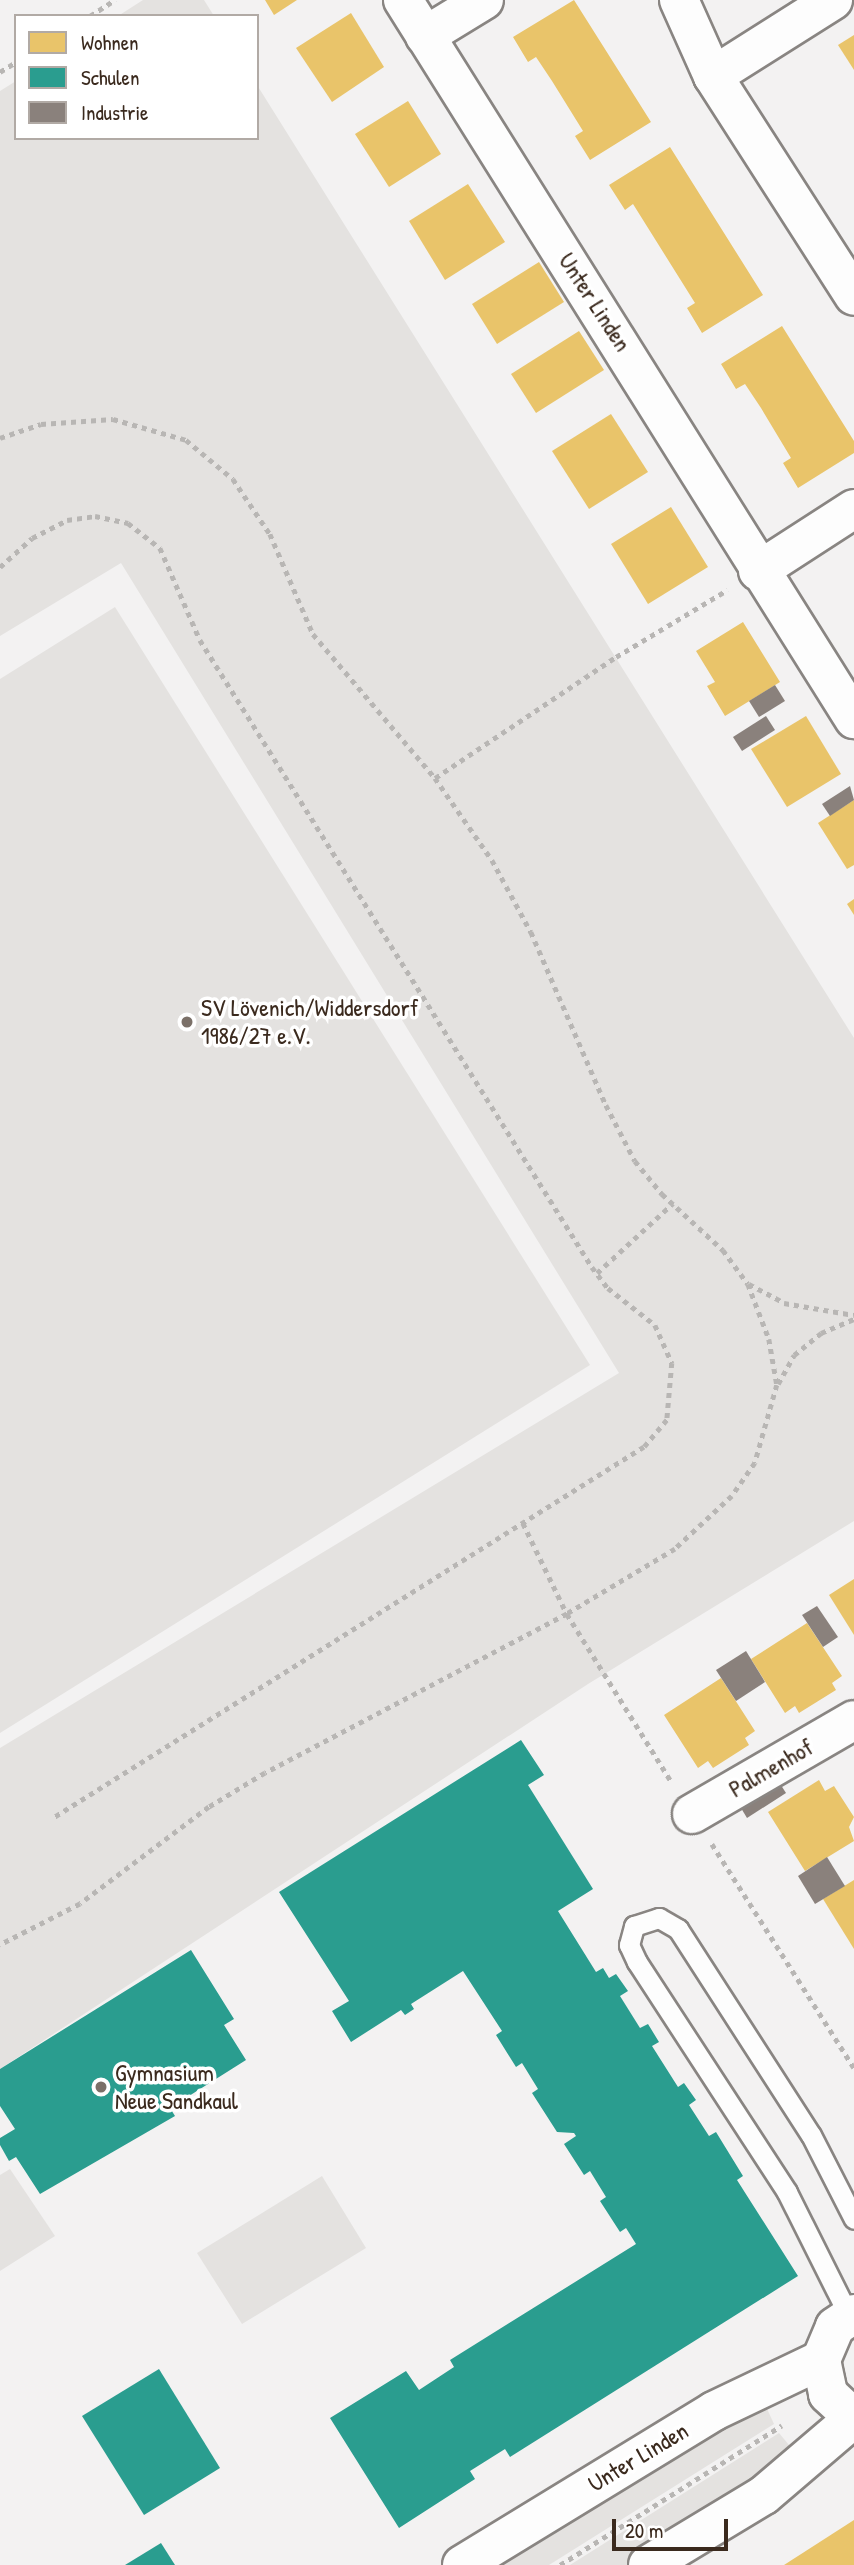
<!DOCTYPE html>
<meta charset="utf-8">
<style>
body{margin:0}
#map{position:relative;width:854px;height:2565px;overflow:hidden;background:#f3f2f2;font-family:"Patrick Hand",sans-serif}
div>[style]{position:absolute}
[style*='--x']{left:calc(var(--x)*1px);top:calc(var(--y)*1px);width:calc(var(--w)*1px);rotate:calc(var(--a)*1deg)}
.green>*{inset:0;background:#e4e2e0}
.homes>*{inset:0;background:#e9c46a}
.schools>*{inset:0;background:#2a9d8f}
.industry>*{inset:0;background:#8a817c}
.path>*{height:4.5px;margin-top:-2.25px;transform-origin:0;background:repeating-linear-gradient(90deg,#b8b6b4 0 5px,transparent 0 10px)}
.roads{filter:drop-shadow(2px 0 #898582) drop-shadow(-2px 0 #898582) drop-shadow(0 2px #898582) drop-shadow(0 -2px #898582)}
.service>*{height:19px;margin:-9.5px;padding:0 9.5px;transform-origin:9.5px;border-radius:9.5px;background:#fdfdfd}
.minor>*{height:38px;margin:-19px;padding:0 19px;transform-origin:19px;border-radius:19px;background:#fdfdfd}
.dots>*{width:19px;height:19px;translate:-50% -50%;box-sizing:border-box;border:4px solid #fff;border-radius:50%}
span{translate:-50% -50%;white-space:nowrap;text-align:center;line-height:1.15;-webkit-text-stroke:7px #fff;paint-order:stroke}
.street-label{font-size:24px;color:#3b2a1e}
.poi-label{font-size:24px;color:#3b2a1e}
.left{translate:0 -50%;text-align:left}
.legend{position:absolute;left:14px;top:14px;width:245px;height:126px;box-sizing:border-box;background:#fff;border:2px solid #b1aaa5;margin:0;padding:9px 12px;list-style:none;font-size:21px;color:#3b2a1e}
.legend li{display:flex;align-items:center;gap:14px;height:35px}
.legend b{width:35px;border:2px solid #b1aaa5}
.scale{position:absolute;left:612px;top:2519px;width:116px;height:32px;box-sizing:border-box;border:4px solid #3b2a1e;border-top:0;padding-left:9px;font-size:21px;line-height:24px;white-space:nowrap;color:#3b2a1e;-webkit-text-stroke:5px #fff;paint-order:stroke}
</style>
<div id="map">
<div class="green">
<div style="clip-path:polygon(143px 0,204px 0,214px 16px,118px 16px)"></div>
<div style="clip-path:polygon(16px 81px,16px 138px,257px 138px,257px 85px,854px 1038px,854px 1521px,588px 1684px,0 2069px,0 1748px,619px 1373px,121px 563px,0 636px,0 91px)"></div>
<div style="clip-path:polygon(115px 607px,590px 1365px,0 1733px,0 679px)"></div>
<div style="clip-path:polygon(10px 2169px,55px 2236px,0 2271px,0 2175px)"></div>
<div style="clip-path:polygon(322px 2176px,366px 2248px,242px 2324px,197px 2253px)"></div>
<div style="clip-path:polygon(763px 2400px,774px 2424px,549px 2565px,486px 2565px)"></div>
<div style="clip-path:polygon(779px 2433px,794px 2451px,629px 2565px,570px 2565px)"></div>
</div>
<div class="homes">
<div style="clip-path:polygon(265px 0,297px 0,274px 15px)"></div>
<div style="clip-path:polygon(574px 0,651px 122px,590px 160px,575px 136px,583px 131px,552px 81px,536px 57px,528px 62px,513px 37px)"></div>
<div style="clip-path:polygon(351px 13px,384px 67px,332px 102px,296px 48px)"></div>
<div style="clip-path:polygon(854px 35px,854px 70px,838px 45px)"></div>
<div style="clip-path:polygon(408px 101px,441px 154px,389px 187px,355px 134px)"></div>
<div style="clip-path:polygon(670px 147px,763px 295px,702px 333px,687px 308px,695px 303px,633px 204px,625px 210px,609px 185px)"></div>
<div style="clip-path:polygon(468px 184px,505px 242px,445px 280px,409px 221px)"></div>
<div style="clip-path:polygon(539px 262px,564px 302px,497px 344px,472px 304px)"></div>
<div style="clip-path:polygon(782px 326px,854px 441px,854px 453px,798px 488px,783px 463px,791px 458px,761px 408px,745px 384px,736px 389px,721px 364px)"></div>
<div style="clip-path:polygon(579px 331px,604px 370px,536px 413px,511px 374px)"></div>
<div style="clip-path:polygon(611px 414px,648px 472px,589px 509px,552px 451px)"></div>
<div style="clip-path:polygon(671px 507px,708px 567px,648px 604px,611px 544px)"></div>
<div style="clip-path:polygon(743px 622px,780px 682px,725px 716px,707px 686px,715px 682px,696px 651px)"></div>
<div style="clip-path:polygon(806px 716px,841px 774px,787px 807px,751px 749px)"></div>
<div style="clip-path:polygon(854px 800px,854px 865px,847px 869px,818px 823px)"></div>
<div style="clip-path:polygon(854px 899px,854px 915px,847px 904px)"></div>
<div style="clip-path:polygon(854px 1579px,854px 1635px,829px 1595px)"></div>
<div style="clip-path:polygon(807px 1623px,842px 1676px,832px 1683px,836px 1690px,799px 1713px,795px 1706px,785px 1713px,751px 1659px)"></div>
<div style="clip-path:polygon(721px 1678px,755px 1731px,745px 1738px,749px 1745px,713px 1768px,708px 1761px,698px 1768px,664px 1715px)"></div>
<div style="clip-path:polygon(819px 1780px,825px 1791px,834px 1786px,854px 1817px,849px 1827px,854px 1841px,805px 1871px,768px 1812px)"></div>
<div style="clip-path:polygon(854px 1880px,854px 1949px,823px 1899px)"></div>
<div style="clip-path:polygon(854px 2520px,854px 2565px,784px 2565px)"></div>
</div>
<div class="schools">
<div style="clip-path:polygon(521px 1740px,544px 1775px,528px 1785px,593px 1889px,558px 1911px,596px 1972px,603px 1968px,609px 1978px,616px 1974px,628px 1991px,620px 1996px,640px 2028px,648px 2024px,659px 2042px,652px 2046px,678px 2087px,684px 2083px,696px 2100px,689px 2105px,709px 2136px,716px 2132px,743px 2176px,737px 2180px,798px 2276px,510px 2457px,505px 2449px,470px 2471px,475px 2479px,399px 2528px,330px 2418px,406px 2371px,419px 2390px,454px 2367px,450px 2360px,636px 2244px,626px 2228px,620px 2232px,600px 2201px,606px 2197px,590px 2171px,584px 2175px,564px 2144px,576px 2136px,574px 2133px,557px 2132px,532px 2093px,538px 2089px,522px 2063px,516px 2067px,496px 2035px,502px 2031px,463px 1971px,411px 2004px,414px 2009px,405px 2015px,401px 2010px,351px 2042px,332px 2011px,349px 2001px,279px 1892px)"></div>
<div style="clip-path:polygon(191px 1950px,234px 2019px,224px 2025px,246px 2060px,170px 2108px,175px 2116px,40px 2194px,16px 2157px,9px 2161px,0 2145px,0 2138px,15px 2129px,0 2106px,0 2069px)"></div>
<div style="clip-path:polygon(159px 2369px,220px 2468px,144px 2515px,82px 2416px)"></div>
<div style="clip-path:polygon(161px 2543px,175px 2565px,125px 2565px)"></div>
</div>
<div class="industry">
<div style="clip-path:polygon(775px 685px,785px 701px,759px 717px,749px 701px)"></div>
<div style="clip-path:polygon(766px 716px,775px 730px,742px 751px,733px 737px)"></div>
<div style="clip-path:polygon(850px 786px,854px 800px,830px 816px,822px 804px)"></div>
<div style="clip-path:polygon(817px 1606px,838px 1637px,823px 1647px,802px 1615px)"></div>
<div style="clip-path:polygon(746px 1651px,765px 1682px,736px 1701px,716px 1670px)"></div>
<div style="clip-path:polygon(777px 1779px,786px 1793px,747px 1818px,738px 1803px)"></div>
<div style="clip-path:polygon(827px 1857px,845px 1886px,815px 1904px,798px 1876px)"></div>
</div>
<div class="path">
<div style="--x:90;--y:16;--w:30;--a:-33"></div>
<div style="--x:0;--y:72;--w:19;--a:-32"></div>
<div style="--x:0;--y:438;--w:43;--a:-18.9"></div>
<div style="--x:41;--y:424;--w:72;--a:-4"></div>
<div style="--x:113;--y:419;--w:76;--a:16"></div>
<div style="--x:186;--y:440;--w:61;--a:39.7"></div>
<div style="--x:233;--y:479;--w:66;--a:56.1"></div>
<div style="--x:270;--y:534;--w:109;--a:66.7"></div>
<div style="--x:313;--y:634;--w:189;--a:49.7"></div>
<div style="--x:435;--y:778;--w:100;--a:55.2"></div>
<div style="--x:492;--y:860;--w:82;--a:61.6"></div>
<div style="--x:531;--y:932;--w:189;--a:66.6"></div>
<div style="--x:606;--y:1105;--w:63;--a:62.6"></div>
<div style="--x:635;--y:1161;--w:43;--a:50.7"></div>
<div style="--x:662;--y:1194;--w:83;--a:42.6"></div>
<div style="--x:723;--y:1250;--w:42;--a:53.7"></div>
<div style="--x:748;--y:1284;--w:59;--a:69.1"></div>
<div style="--x:769;--y:1339;--w:47;--a:80.1"></div>
<div style="--x:777;--y:1385;--w:81;--a:105.8"></div>
<div style="--x:755;--y:1463;--w:40;--a:124.9"></div>
<div style="--x:732;--y:1496;--w:78;--a:137.1"></div>
<div style="--x:675;--y:1549;--w:126;--a:149"></div>
<div style="--x:567;--y:1614;--w:341;--a:152.2"></div>
<div style="--x:265;--y:1773;--w:66;--a:148.7"></div>
<div style="--x:209;--y:1807;--w:161;--a:143.1"></div>
<div style="--x:80;--y:1904;--w:90;--a:152.9"></div>
<div style="--x:0;--y:567;--w:43;--a:-42.2"></div>
<div style="--x:32;--y:538;--w:39;--a:-27"></div>
<div style="--x:67;--y:520;--w:28;--a:-8"></div>
<div style="--x:95;--y:516;--w:34;--a:12"></div>
<div style="--x:128;--y:523;--w:41;--a:38"></div>
<div style="--x:160;--y:548;--w:100;--a:66.5"></div>
<div style="--x:200;--y:640;--w:739;--a:57.99"></div>
<div style="--x:592;--y:1267;--w:26;--a:53"></div>
<div style="--x:608;--y:1288;--w:60;--a:38.2"></div>
<div style="--x:655;--y:1325;--w:42;--a:65.9"></div>
<div style="--x:672;--y:1363;--w:57;--a:95"></div>
<div style="--x:667;--y:1420;--w:35;--a:130"></div>
<div style="--x:644;--y:1447;--w:699;--a:147.86"></div>
<div style="--x:435;--y:778;--w:218;--a:-33.8"></div>
<div style="--x:616;--y:657;--w:130;--a:-31.1"></div>
<div style="--x:597;--y:1273;--w:103;--a:-42.6"></div>
<div style="--x:749;--y:1284;--w:40;--a:28"></div>
<div style="--x:784;--y:1303;--w:71;--a:9.7"></div>
<div style="--x:778;--y:1384;--w:33;--a:-61"></div>
<div style="--x:794;--y:1355;--w:35;--a:-39"></div>
<div style="--x:821;--y:1333;--w:36;--a:-23"></div>
<div style="--x:523;--y:1523;--w:101;--a:64.2"></div>
<div style="--x:567;--y:1614;--w:197;--a:58.1"></div>
<div style="--x:712;--y:1844;--w:265;--a:57.6"></div>
<div style="--x:560;--y:2565;--w:262;--a:-32.2"></div>
</div>
<div class="roads">
<div class="service">
<div style="--x:849;--y:2316;--w:139;--a:-116.6"></div>
<div style="--x:787;--y:2192;--w:275;--a:-123.1"></div>
<div style="--x:637;--y:1962;--w:19;--a:-115"></div>
<div style="--x:629;--y:1945;--w:20;--a:-75"></div>
<div style="--x:634;--y:1926;--w:26;--a:-18"></div>
<div style="--x:659;--y:1918;--w:22;--a:30"></div>
<div style="--x:678;--y:1929;--w:245;--a:57.2"></div>
<div style="--x:811;--y:2135;--w:94;--a:62.9"></div>
</div>
<div class="minor">
<div style="--x:403;--y:0;--w:849;--a:57.9"></div>
<div style="--x:679;--y:0;--w:83;--a:65.9"></div>
<div style="--x:713;--y:76;--w:261;--a:57.3"></div>
<div style="--x:425;--y:36;--w:69;--a:-31.4"></div>
<div style="--x:713;--y:76;--w:142;--a:-32.3"></div>
<div style="--x:758;--y:571;--w:114;--a:-32.9"></div>
<div style="--x:692;--y:1814;--w:187;--a:-30.1"></div>
<div style="--x:854;--y:2314;--w:23;--a:146"></div>
<div style="--x:835;--y:2327;--w:36;--a:113"></div>
<div style="--x:821;--y:2360;--w:35;--a:78"></div>
<div style="--x:828;--y:2394;--w:35;--a:43"></div>
<div style="--x:462;--y:2565;--w:295;--a:-31.4"></div>
<div style="--x:714;--y:2411;--w:119;--a:-25.5"></div>
<div style="--x:648;--y:2565;--w:135;--a:-31.1"></div>
<div style="--x:764;--y:2495;--w:118;--a:-40.5"></div>
</div>
</div>
<div class="dots">
<div style="left:187px;top:1022px;background:#7b7068"></div>
<div style="left:101px;top:2087px;background:#7b7068"></div>
</div>
<div class="street-label">
<span style="left:595px;top:302px;rotate:57deg">Unter Linden</span>
<span style="left:771px;top:1768px;rotate:-30deg">Palmenhof</span>
<span style="left:638px;top:2457px;rotate:-31deg">Unter Linden</span>
</div>
<div class="poi-label">
<span class="left" style="left:201px;top:1022px">SV Lövenich/Widdersdorf<br>1986/27 e.V.</span>
<span class="left" style="left:115px;top:2087px">Gymnasium<br>Neue Sandkaul</span>
</div>
<ul class="legend">
<li><b style="height:19px;background:#e9c46a"></b>Wohnen</li>
<li><b style="height:19px;background:#2a9d8f"></b>Schulen</li>
<li><b style="height:19px;background:#8a817c"></b>Industrie</li>
</ul>
<div class="scale">20 m</div>
</div>
